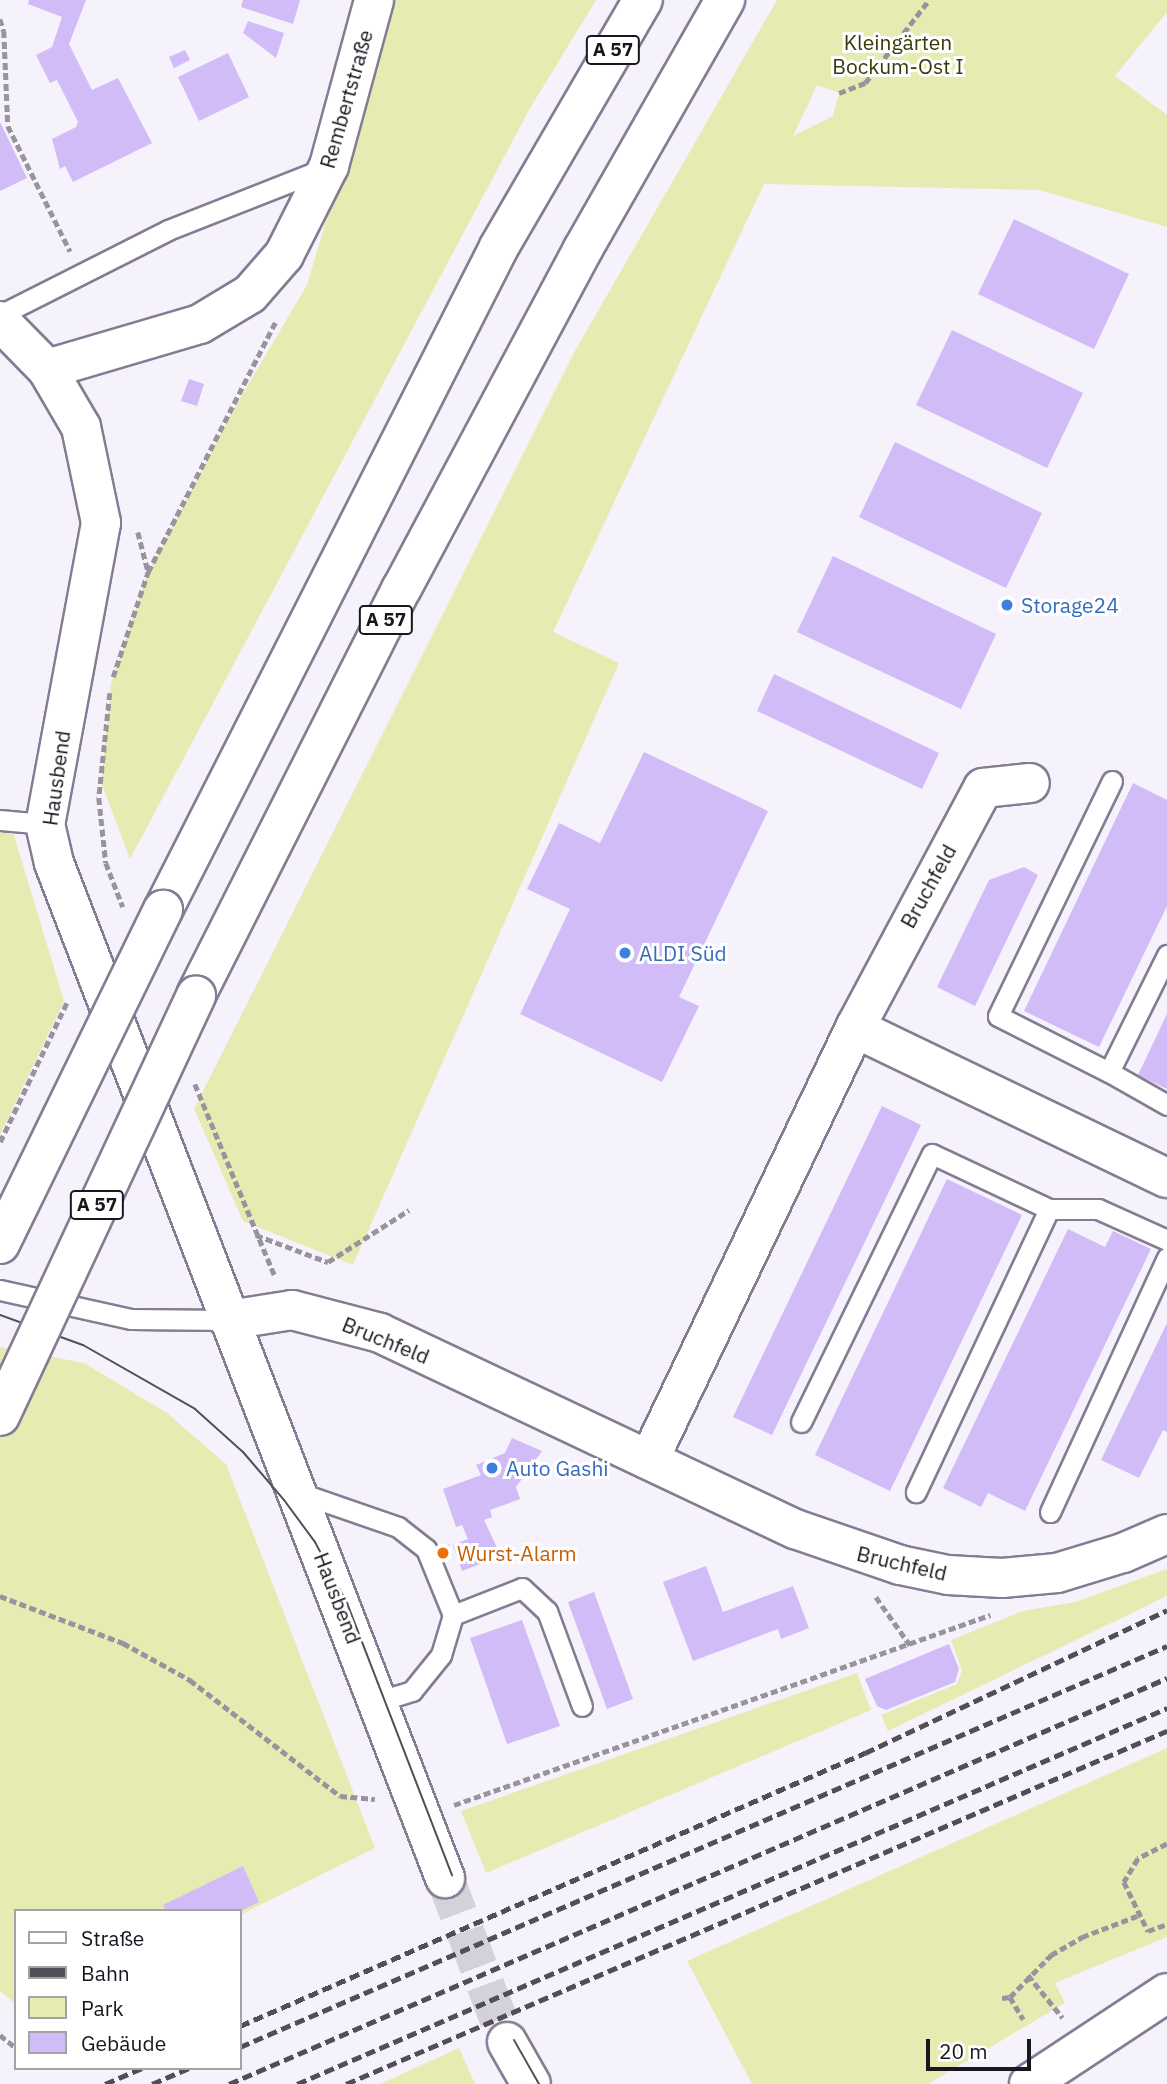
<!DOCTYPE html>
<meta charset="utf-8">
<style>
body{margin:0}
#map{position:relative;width:1167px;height:2084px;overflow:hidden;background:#f5f2fc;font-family:"IBM Plex Sans",sans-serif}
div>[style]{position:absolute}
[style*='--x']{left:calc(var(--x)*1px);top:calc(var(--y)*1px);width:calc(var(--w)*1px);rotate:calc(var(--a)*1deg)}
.green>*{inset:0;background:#e6ebb2}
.building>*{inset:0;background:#d1bcf7}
.secondary-tunnel>*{height:38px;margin-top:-19px;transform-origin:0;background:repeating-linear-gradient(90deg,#d4d1db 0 38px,transparent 0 57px)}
.path>*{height:4.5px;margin-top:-2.25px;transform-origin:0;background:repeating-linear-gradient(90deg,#97949d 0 7px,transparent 0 10.5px)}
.roads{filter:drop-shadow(2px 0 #847c93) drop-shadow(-2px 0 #847c93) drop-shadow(0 2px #847c93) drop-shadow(0 -2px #847c93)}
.service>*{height:19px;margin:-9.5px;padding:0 9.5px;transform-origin:9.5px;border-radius:9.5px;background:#fff}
.minor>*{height:38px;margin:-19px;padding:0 19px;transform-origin:19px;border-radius:19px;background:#fff}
.secondary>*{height:38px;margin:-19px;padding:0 19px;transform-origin:19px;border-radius:19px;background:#fff}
.motorway>*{height:38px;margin:-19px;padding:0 19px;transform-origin:19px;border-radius:19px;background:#fff}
.tram>*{height:2px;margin:-1px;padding:0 1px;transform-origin:1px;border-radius:1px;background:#514e58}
.rail>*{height:5px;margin-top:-2.5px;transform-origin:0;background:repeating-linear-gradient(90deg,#514e58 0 10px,transparent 0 15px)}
.bridges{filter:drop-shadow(2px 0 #847c93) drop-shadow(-2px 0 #847c93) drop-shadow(0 2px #847c93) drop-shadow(0 -2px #847c93)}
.motorway-bridge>*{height:38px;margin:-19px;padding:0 19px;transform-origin:19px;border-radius:19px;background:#fff}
.dots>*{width:19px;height:19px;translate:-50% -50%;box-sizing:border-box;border:4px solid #fff;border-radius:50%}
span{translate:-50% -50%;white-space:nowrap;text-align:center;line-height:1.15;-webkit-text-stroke:6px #fff;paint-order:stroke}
.shield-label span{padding:2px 5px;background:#fff;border:2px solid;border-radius:5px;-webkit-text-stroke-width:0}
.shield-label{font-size:19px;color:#19161f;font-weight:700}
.park-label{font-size:21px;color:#383a07}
.street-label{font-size:21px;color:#19161f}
.shop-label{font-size:21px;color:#366cbe}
.left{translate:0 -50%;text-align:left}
.food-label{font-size:21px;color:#c56008}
.legend{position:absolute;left:14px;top:1909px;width:228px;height:161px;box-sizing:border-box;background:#fff;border:2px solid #a3a2a5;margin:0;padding:9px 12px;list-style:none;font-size:21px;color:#19161f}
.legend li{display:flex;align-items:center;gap:14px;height:35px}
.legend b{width:35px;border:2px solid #a3a2a5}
.scale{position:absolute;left:926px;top:2039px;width:105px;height:32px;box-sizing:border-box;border:4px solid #19161f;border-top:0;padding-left:9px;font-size:21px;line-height:24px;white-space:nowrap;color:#19161f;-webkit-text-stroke:5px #fff;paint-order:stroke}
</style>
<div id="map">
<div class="green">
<div style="clip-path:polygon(391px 0,596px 0,529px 110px,130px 859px,101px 782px,111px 683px,148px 572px,235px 407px,307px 285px)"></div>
<div style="clip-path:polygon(evenodd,777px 0,1167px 0,1167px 12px,1115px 76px,1167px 115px,1167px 227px,1039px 190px,764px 184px,553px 632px,619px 663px,353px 1265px,243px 1221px,194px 1109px,575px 351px,777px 0,817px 85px,839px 93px,833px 116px,793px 136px,817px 85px)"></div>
<div style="clip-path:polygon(0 832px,13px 832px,64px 1001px,0 1135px)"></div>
<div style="clip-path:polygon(0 1347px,84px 1363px,167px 1413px,226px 1464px,375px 1848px,240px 1915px,240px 1911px,16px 1911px,16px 2004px,0 1991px)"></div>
<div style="clip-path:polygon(1167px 1569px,1167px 1596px,888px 1731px,881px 1715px,957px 1684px,962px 1670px,951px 1640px,1023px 1611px,1075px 1602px)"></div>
<div style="clip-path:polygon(857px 1673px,871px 1710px,486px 1873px,461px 1811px)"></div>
<div style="clip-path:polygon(1167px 1748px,1167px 1937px,1055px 1983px,1065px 2003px,928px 2084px,752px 2084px,687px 1961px)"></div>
<div style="clip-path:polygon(459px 2048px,475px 2084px,380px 2084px)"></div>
</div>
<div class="building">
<div style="clip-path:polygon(29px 0,86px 0,69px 44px,92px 90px,118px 78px,152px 143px,73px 182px,65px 166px,60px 169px,52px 139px,76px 127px,78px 122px,57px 80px,50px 83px,36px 55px,52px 47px,62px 17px,28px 4px)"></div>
<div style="clip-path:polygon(243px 0,300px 0,293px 24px,241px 7px)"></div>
<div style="clip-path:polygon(248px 21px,284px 33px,276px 58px,243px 33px)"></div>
<div style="clip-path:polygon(185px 50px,190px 60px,174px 68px,169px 57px)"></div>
<div style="clip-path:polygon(228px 53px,249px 97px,199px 121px,178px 77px)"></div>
<div style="clip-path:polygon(0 122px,27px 178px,0 191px)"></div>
<div style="clip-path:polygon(1014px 219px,1129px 274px,1094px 349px,978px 294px)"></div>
<div style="clip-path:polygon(952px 330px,1083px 393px,1047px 468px,916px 405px)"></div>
<div style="clip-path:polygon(189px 379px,204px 384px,197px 406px,181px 401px)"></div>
<div style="clip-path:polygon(895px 442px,1042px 513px,1006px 588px,859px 517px)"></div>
<div style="clip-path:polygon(833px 556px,996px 634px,961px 709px,797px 632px)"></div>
<div style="clip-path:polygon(774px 674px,939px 753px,922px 789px,757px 711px)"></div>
<div style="clip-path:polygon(644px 752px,768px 811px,679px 997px,699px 1006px,662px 1082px,520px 1014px,570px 909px,527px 889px,559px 823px,600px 843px)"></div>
<div style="clip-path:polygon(1133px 783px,1167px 800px,1167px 906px,1099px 1047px,1024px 1011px)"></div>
<div style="clip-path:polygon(1024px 867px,1038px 875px,975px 1006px,937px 987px,989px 880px)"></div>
<div style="clip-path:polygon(1167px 1014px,1167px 1089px,1138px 1075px)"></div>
<div style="clip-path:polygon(882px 1106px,921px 1125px,772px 1435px,733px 1417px)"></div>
<div style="clip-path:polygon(947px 1179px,1022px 1215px,890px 1491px,815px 1455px)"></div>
<div style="clip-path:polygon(1068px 1229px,1105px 1247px,1113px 1231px,1151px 1249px,1025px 1511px,988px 1493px,981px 1507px,943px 1488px)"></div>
<div style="clip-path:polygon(1167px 1323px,1167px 1432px,1163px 1430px,1139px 1478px,1101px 1460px)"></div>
<div style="clip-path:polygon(512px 1438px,542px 1451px,516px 1487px,520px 1499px,490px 1510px,492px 1517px,484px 1520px,501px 1556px,462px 1571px,453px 1545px,468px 1539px,462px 1525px,456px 1527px,443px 1489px,481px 1475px,476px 1465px,505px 1453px)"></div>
<div style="clip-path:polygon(449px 1544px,453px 1555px,434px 1562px,430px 1551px)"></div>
<div style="clip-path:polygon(706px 1566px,723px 1612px,793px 1586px,809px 1628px,781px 1639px,778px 1629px,693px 1661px,663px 1582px)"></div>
<div style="clip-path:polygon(594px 1592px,633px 1699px,607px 1709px,568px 1602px)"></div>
<div style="clip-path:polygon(522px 1620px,560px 1726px,507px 1744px,470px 1638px)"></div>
<div style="clip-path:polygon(949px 1644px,959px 1669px,955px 1682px,886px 1710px,877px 1706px,865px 1679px)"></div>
<div style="clip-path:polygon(243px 1866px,259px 1902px,241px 1911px,166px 1911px,163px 1905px)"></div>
</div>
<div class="secondary-tunnel">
<div style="--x:445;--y:1878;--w:175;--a:69.3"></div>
</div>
<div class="path">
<div style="--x:0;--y:19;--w:13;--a:72"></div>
<div style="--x:4;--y:31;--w:95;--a:87.6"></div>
<div style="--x:8;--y:126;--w:140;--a:63.6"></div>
<div style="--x:839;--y:93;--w:28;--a:-21"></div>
<div style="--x:865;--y:83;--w:105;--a:-52.4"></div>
<div style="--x:138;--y:532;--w:40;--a:75.6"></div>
<div style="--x:113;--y:677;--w:111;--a:-71.6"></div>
<div style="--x:148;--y:572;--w:280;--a:-63"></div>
<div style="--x:110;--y:693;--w:106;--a:96"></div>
<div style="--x:99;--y:798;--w:65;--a:83.9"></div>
<div style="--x:106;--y:863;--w:47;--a:68.9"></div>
<div style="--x:195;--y:1084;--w:208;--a:67.4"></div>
<div style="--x:0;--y:1142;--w:157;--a:-64.4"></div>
<div style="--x:256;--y:1235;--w:77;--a:20.6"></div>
<div style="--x:328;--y:1262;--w:96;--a:-32.7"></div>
<div style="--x:0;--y:1596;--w:132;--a:20.9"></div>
<div style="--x:123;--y:1643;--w:77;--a:28.9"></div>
<div style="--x:190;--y:1680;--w:190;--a:37.7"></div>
<div style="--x:340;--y:1796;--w:35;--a:5"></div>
<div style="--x:876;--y:1597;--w:59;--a:54.7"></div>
<div style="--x:454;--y:1805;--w:569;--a:-19.52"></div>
<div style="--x:1167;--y:1844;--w:33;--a:153"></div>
<div style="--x:1138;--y:1859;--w:27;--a:121"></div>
<div style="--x:1124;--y:1882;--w:55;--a:63.9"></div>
<div style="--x:1148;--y:1931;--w:20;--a:-20"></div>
<div style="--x:1028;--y:1975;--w:55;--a:50.9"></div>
<div style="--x:1010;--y:1997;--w:26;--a:59"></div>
<div style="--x:1002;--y:1998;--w:8;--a:-7"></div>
<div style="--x:1010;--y:1997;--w:59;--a:-45.7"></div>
<div style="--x:1051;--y:1955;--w:36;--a:-30"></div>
<div style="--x:1082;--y:1937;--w:59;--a:-20.9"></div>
<div style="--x:0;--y:2035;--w:21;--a:39"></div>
</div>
<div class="roads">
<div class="service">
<div style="--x:0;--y:315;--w:188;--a:-26.8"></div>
<div style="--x:168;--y:230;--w:169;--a:-21.5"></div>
<div style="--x:1112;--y:781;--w:261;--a:115.9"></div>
<div style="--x:998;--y:1016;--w:124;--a:26.8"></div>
<div style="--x:1109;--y:1072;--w:131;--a:-63.6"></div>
<div style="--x:0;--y:820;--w:45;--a:5.1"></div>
<div style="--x:1109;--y:1072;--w:67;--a:29.6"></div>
<div style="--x:1049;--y:1209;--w:49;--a:0"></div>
<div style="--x:1098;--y:1209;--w:76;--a:24.2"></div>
<div style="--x:0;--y:1290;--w:134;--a:12.5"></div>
<div style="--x:131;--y:1319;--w:98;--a:0.6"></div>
<div style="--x:801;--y:1422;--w:298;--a:-64"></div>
<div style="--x:932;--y:1154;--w:129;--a:25.2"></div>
<div style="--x:1049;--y:1209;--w:313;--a:115.2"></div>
<div style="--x:297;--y:1492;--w:107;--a:19.1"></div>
<div style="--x:398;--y:1527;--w:36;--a:38"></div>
<div style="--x:426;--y:1549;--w:71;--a:67.8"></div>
<div style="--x:453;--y:1615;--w:42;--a:106.7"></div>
<div style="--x:441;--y:1655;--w:46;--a:128.9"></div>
<div style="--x:412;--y:1691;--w:37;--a:163"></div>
<div style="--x:1050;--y:1512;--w:280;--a:-65.3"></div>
<div style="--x:453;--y:1615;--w:74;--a:-21.4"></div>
<div style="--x:522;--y:1588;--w:34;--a:43"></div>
<div style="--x:547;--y:1611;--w:101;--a:69.8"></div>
</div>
<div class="minor">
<div style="--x:47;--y:369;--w:159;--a:-16.4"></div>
<div style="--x:200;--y:324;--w:58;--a:-31"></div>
<div style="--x:250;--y:294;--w:52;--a:-48.9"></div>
<div style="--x:284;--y:255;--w:100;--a:-63.2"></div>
<div style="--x:329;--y:166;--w:172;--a:-74.8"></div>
<div style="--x:855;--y:1028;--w:346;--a:25.7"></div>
<div style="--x:229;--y:1320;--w:64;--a:-9"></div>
<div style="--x:292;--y:1310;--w:91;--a:14.6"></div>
<div style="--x:380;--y:1333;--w:459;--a:25.3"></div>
<div style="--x:795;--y:1529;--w:111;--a:18.9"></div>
<div style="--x:900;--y:1565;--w:49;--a:11.8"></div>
<div style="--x:948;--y:1575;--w:54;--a:3.2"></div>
<div style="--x:1002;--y:1578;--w:55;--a:-5.2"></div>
<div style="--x:1057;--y:1573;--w:69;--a:-16.9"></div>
<div style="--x:1123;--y:1553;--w:48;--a:-23.4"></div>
<div style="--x:649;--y:1460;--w:479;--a:-64.5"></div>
<div style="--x:855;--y:1028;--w:272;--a:-61.9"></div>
<div style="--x:983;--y:788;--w:47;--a:-6.1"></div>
<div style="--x:1029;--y:2084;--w:165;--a:-33.4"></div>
</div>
<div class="secondary">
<div style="--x:0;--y:321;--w:67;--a:45.6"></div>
<div style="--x:47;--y:369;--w:67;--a:59.6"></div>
<div style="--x:81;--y:427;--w:98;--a:78.2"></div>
<div style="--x:101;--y:523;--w:306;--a:100.5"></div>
<div style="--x:45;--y:824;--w:40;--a:77"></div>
<div style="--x:54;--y:863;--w:1088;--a:68.93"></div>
<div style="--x:507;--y:2042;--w:48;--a:60.3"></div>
</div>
<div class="motorway">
<div style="--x:163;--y:910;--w:743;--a:-63.12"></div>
<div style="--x:499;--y:247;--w:286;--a:-59.8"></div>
<div style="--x:196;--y:995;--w:456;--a:-63.2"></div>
<div style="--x:402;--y:588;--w:384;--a:-61.9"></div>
<div style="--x:583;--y:249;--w:287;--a:-60.3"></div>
</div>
</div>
<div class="tram">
<div style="--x:0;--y:1315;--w:88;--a:19.9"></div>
<div style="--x:83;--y:1345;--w:129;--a:29.7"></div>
<div style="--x:195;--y:1409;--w:64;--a:41.9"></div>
<div style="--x:243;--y:1452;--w:63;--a:49.5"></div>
<div style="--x:284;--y:1500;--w:52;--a:53.6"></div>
<div style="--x:315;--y:1542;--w:69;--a:62.3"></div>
<div style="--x:347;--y:1603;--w:292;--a:68.9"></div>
<div style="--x:514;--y:2040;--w:51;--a:60.4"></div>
</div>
<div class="rail">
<div style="--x:240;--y:2026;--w:682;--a:-23.6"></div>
<div style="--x:865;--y:1753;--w:334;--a:-25.3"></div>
<div style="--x:240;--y:2047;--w:1010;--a:-23.39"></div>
<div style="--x:105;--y:2084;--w:40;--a:-23.4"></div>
<div style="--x:152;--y:2084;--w:40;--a:-23.4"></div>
<div style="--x:229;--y:2084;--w:1022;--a:-23.4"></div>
<div style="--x:297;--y:2084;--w:948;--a:-23.37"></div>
<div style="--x:346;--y:2084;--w:894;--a:-23.27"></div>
</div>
<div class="bridges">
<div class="motorway-bridge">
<div style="--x:0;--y:1244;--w:372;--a:-64"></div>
<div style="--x:0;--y:1416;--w:464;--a:-65"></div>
</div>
</div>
<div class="dots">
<div style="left:1007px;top:605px;background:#3f7fe0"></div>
<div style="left:625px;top:953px;background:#3f7fe0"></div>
<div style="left:492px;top:1468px;background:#3f7fe0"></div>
<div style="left:443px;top:1553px;background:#e8710a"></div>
</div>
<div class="shield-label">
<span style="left:613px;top:50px">A 57</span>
<span style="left:386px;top:620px">A 57</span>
<span style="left:97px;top:1205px">A 57</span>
</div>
<div class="park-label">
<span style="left:898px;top:54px">Kleingärten<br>Bockum-Ost I</span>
</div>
<div class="street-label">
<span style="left:346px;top:99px;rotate:-74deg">Rembertstraße</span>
<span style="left:56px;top:778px;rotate:-82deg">Hausbend</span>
<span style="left:928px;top:886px;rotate:-61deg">Bruchfeld</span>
<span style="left:386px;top:1340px;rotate:22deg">Bruchfeld</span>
<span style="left:902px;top:1563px;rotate:13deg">Bruchfeld</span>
<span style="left:338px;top:1598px;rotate:69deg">Hausbend</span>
</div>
<div class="shop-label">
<span class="left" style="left:1021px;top:605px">Storage24</span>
<span class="left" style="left:639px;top:953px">ALDI Süd</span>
<span class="left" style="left:506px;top:1468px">Auto Gashi</span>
</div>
<div class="food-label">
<span class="left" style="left:457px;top:1553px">Wurst-Alarm</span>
</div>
<ul class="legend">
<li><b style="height:9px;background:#fff"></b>Straße</li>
<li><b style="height:9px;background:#514e58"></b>Bahn</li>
<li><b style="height:19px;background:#e6ebb2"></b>Park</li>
<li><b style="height:19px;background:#d1bcf7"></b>Gebäude</li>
</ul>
<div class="scale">20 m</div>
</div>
